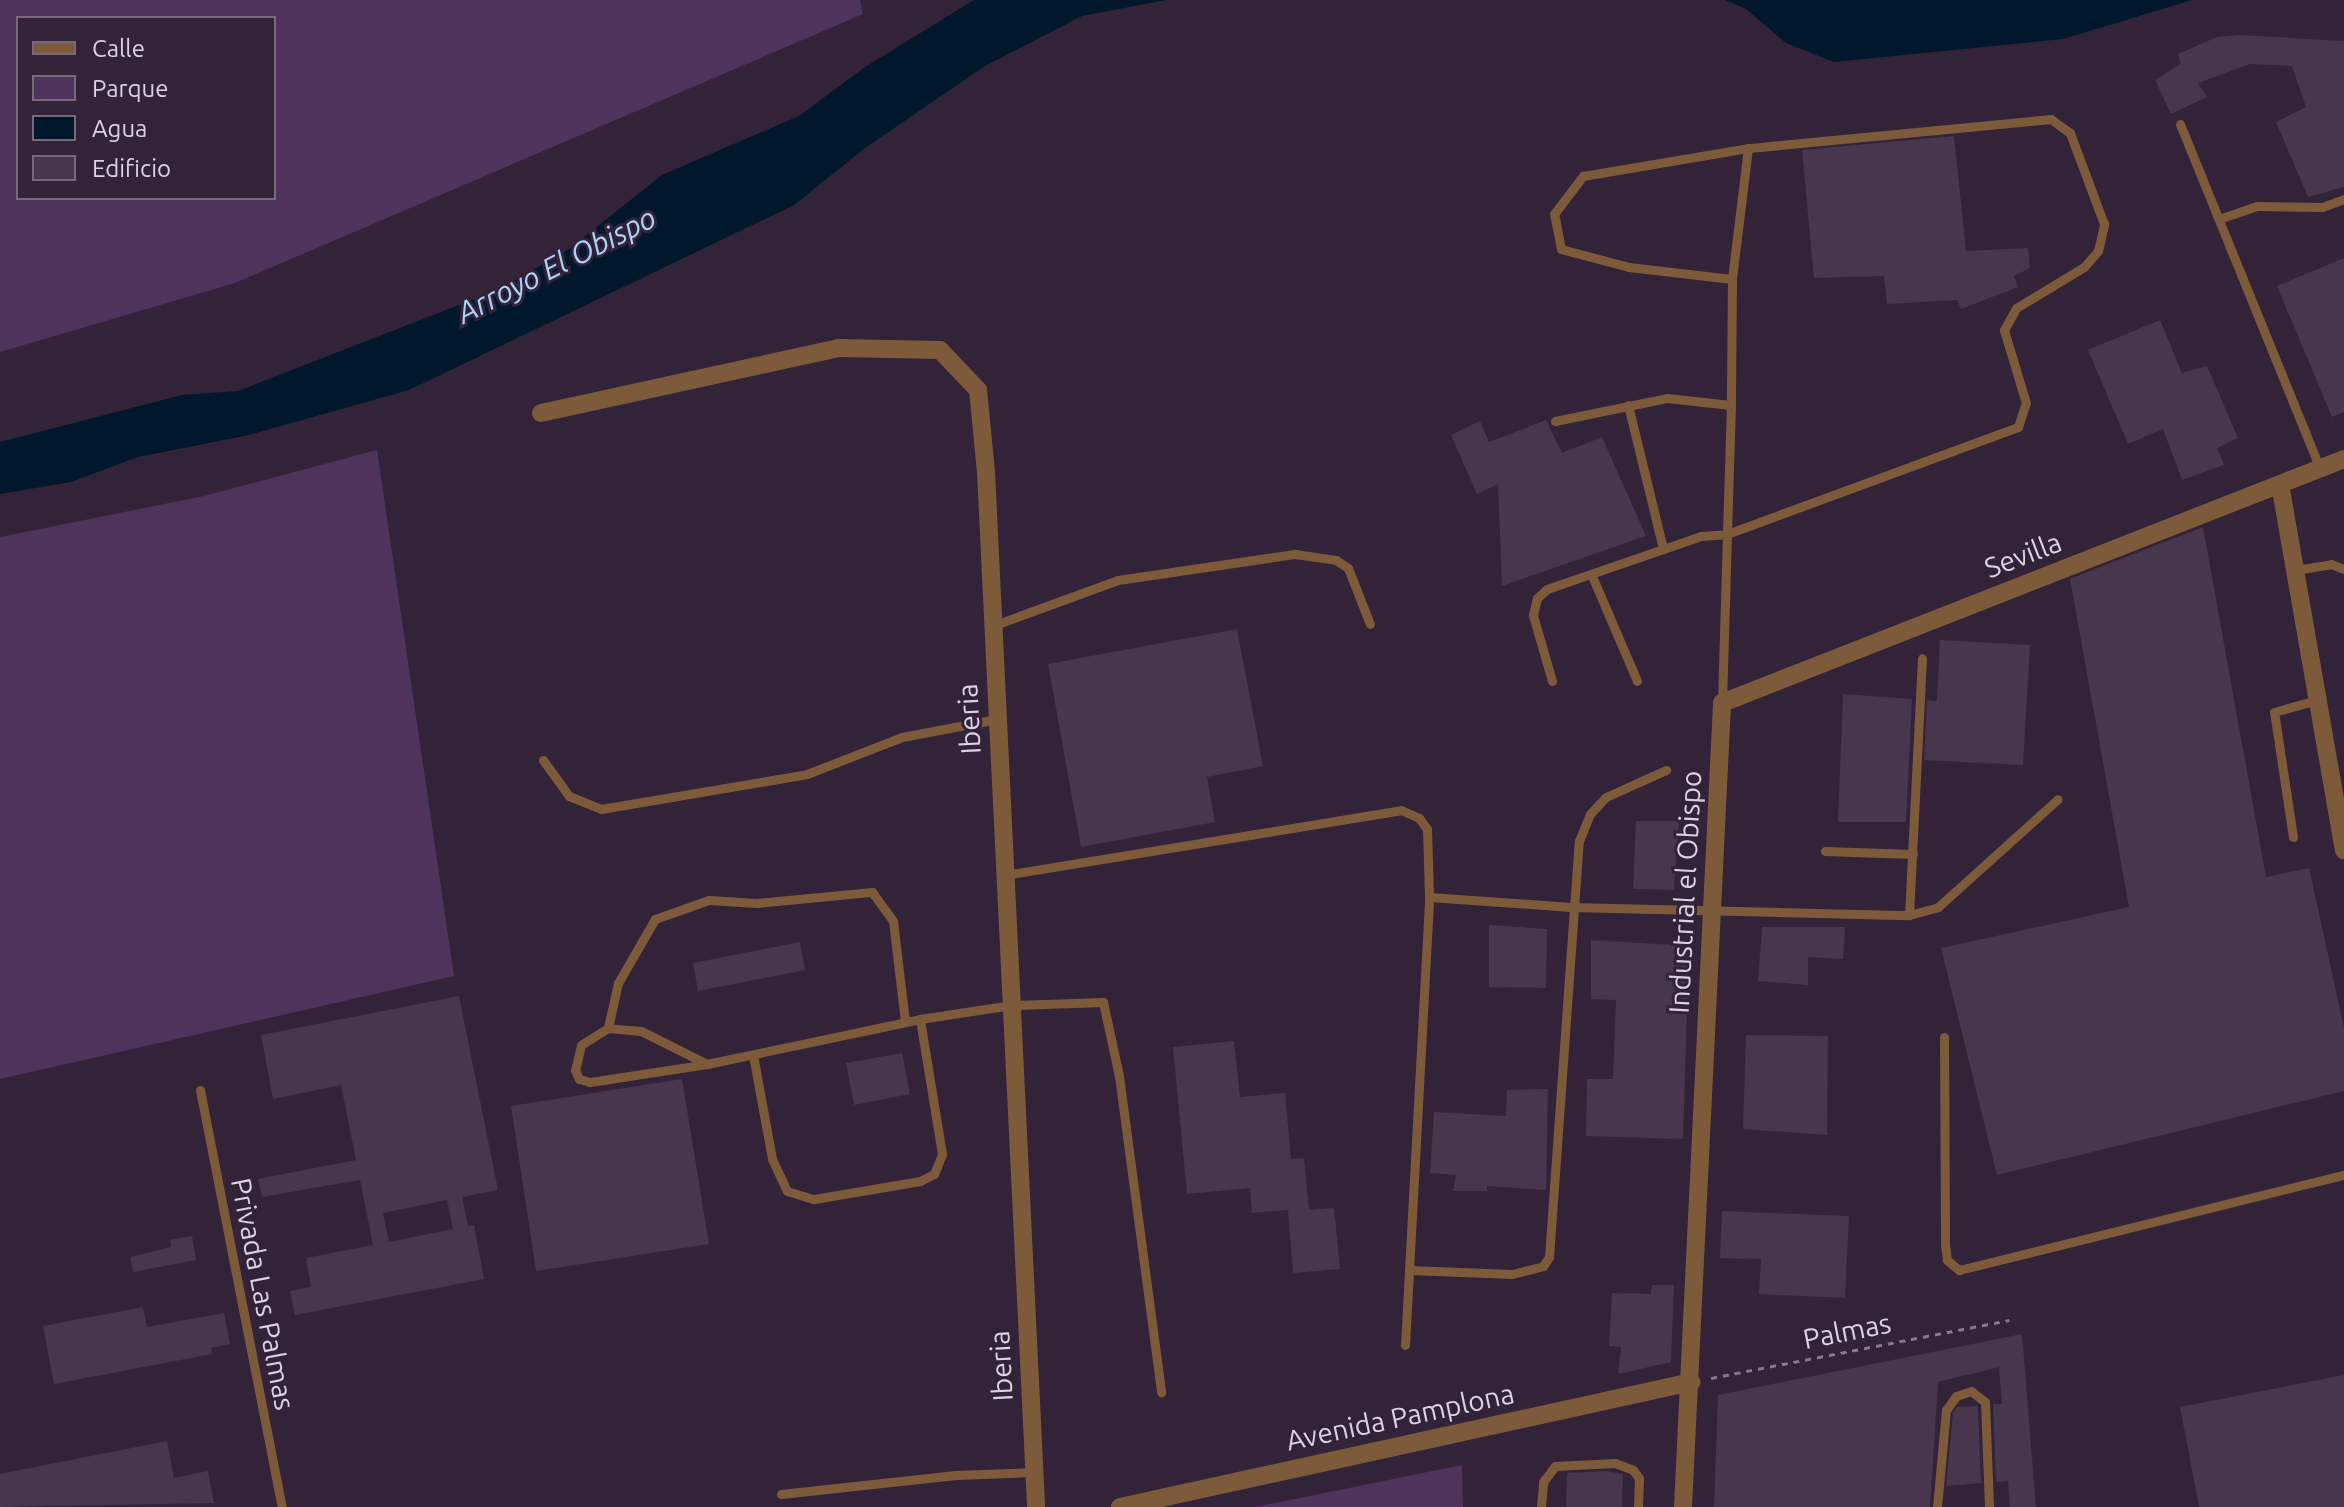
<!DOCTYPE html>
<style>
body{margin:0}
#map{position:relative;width:2344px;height:1507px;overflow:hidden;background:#322339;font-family:Ubuntu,sans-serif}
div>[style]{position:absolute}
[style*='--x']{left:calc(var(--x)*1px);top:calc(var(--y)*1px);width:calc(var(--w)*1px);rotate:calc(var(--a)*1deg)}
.green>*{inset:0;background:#50335c}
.water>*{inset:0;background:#01172c}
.building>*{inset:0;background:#46374f}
.path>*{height:3px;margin-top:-1.5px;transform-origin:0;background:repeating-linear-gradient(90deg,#86798c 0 6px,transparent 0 12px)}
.lane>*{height:9px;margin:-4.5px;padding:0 4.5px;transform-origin:4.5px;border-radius:4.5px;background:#7d5b3a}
.street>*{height:18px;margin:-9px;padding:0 9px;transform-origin:9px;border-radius:9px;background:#7d5b3a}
span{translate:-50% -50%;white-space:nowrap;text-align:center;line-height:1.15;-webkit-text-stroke:6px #322339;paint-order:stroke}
.street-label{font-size:28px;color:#dcd2e1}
.water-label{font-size:30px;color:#abd4fb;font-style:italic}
.legend{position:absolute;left:16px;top:16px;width:260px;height:184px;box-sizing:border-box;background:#322339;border:2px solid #76697c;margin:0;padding:10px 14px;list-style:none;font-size:24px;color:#dcd2e1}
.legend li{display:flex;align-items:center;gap:16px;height:40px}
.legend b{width:40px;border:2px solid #76697c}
</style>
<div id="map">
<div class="green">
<div style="clip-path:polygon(evenodd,0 0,860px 0,863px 14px,235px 283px,0 352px,0 0,274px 18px,274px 198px,18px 198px,18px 18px,274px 18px)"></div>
<div style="clip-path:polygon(377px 450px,454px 976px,0 1079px,0 537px,204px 496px)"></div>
<div style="clip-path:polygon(1462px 1465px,1463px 1507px,1255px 1507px)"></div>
</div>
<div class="water">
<div style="clip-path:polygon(974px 0,1166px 0,1082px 16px,985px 66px,865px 148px,794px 205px,409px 390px,249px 435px,138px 457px,71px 482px,0 494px,0 442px,182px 395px,238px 391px,500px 289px,569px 249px,662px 175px,799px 116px,865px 67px)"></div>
<div style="clip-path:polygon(1725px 0,2192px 0,2063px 39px,1834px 62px,1786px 43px,1746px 9px)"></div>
</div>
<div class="building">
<div style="clip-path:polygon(2240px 35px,2344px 41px,2344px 187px,2308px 197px,2276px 122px,2306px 107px,2292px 66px,2250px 64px,2198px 83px,2207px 97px,2171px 114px,2155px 80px,2181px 64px,2178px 54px,2217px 37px)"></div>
<div style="clip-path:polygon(1954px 136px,1966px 251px,2028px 248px,2030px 268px,2014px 276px,2018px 287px,1961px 309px,1957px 300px,1887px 304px,1884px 276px,1814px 278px,1802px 150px)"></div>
<div style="clip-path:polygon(2344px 258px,2344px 412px,2332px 417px,2277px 286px)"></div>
<div style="clip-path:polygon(2160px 320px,2182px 373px,2207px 366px,2238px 438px,2217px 448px,2224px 465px,2182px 480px,2163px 429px,2128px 444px,2088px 350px)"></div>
<div style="clip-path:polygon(1546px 420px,1562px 453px,1602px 437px,1646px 536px,1502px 586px,1498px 484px,1477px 494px,1451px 435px,1480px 421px,1489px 442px)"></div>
<div style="clip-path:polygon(2203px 527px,2266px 877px,2309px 868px,2344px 1028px,2344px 1091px,1997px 1175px,1941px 948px,2129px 907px,2070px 579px)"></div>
<div style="clip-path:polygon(1237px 629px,1263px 766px,1207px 777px,1215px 822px,1081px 847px,1048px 664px)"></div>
<div style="clip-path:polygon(1940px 640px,2030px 645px,2023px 765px,1924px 760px,1927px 700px,1937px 701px)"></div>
<div style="clip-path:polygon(1843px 694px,1912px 699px,1906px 822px,1838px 822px)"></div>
<div style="clip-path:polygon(1636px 821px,1679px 821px,1674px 890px,1633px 889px)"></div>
<div style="clip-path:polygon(1489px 925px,1547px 929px,1546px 988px,1489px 987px)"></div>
<div style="clip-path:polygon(1762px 927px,1845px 927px,1843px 959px,1808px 957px,1808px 985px,1758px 981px)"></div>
<div style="clip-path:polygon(1591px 940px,1689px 946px,1683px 1139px,1586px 1136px,1587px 1079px,1613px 1079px,1616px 1000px,1591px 999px)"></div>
<div style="clip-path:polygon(800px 942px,805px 970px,698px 991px,693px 963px)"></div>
<div style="clip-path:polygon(evenodd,459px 996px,498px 1190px,462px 1197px,468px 1226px,474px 1225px,484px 1279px,295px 1315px,290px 1291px,311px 1287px,306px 1258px,373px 1245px,360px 1180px,262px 1197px,258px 1179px,356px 1160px,341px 1085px,273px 1099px,261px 1035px,459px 996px,447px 1200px,453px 1229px,389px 1242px,383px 1213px,447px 1200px)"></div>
<div style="clip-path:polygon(1746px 1035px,1828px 1036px,1827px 1135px,1743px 1129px)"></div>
<div style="clip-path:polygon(1234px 1041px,1240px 1097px,1285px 1093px,1291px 1159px,1304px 1158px,1309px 1210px,1334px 1208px,1340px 1269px,1293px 1273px,1288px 1210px,1252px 1213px,1250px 1188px,1187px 1194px,1173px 1047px)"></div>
<div style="clip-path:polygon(902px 1053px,910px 1094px,854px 1105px,846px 1063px)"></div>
<div style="clip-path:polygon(682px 1079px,709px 1244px,536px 1271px,511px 1106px)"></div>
<div style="clip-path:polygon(1548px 1089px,1546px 1190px,1487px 1186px,1487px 1191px,1453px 1191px,1456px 1175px,1430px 1173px,1434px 1112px,1506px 1116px,1507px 1090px)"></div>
<div style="clip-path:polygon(1722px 1211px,1849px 1216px,1845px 1298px,1759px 1294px,1761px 1259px,1720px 1258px)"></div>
<div style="clip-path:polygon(192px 1236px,196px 1260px,133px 1272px,130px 1257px,171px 1247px,170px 1240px)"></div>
<div style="clip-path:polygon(1652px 1285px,1674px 1285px,1671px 1362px,1618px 1374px,1621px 1347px,1609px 1346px,1612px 1293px,1651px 1294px)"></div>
<div style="clip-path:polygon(143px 1307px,147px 1327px,224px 1313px,230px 1344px,211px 1348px,212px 1354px,54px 1384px,43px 1326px)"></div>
<div style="clip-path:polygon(2022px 1334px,2036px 1507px,2010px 1507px,2008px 1481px,1996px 1482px,1993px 1404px,2002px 1404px,1999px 1367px,1938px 1382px,1930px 1507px,1714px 1507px,1718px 1395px)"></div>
<div style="clip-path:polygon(2344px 1375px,2344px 1507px,2199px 1507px,2180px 1407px)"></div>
<div style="clip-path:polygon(1978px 1406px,1981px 1483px,1946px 1486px,1953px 1413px,1957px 1407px)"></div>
<div style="clip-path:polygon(167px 1441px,174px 1478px,208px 1471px,214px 1503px,0 1507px,0 1474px)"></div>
<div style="clip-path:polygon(1606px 1471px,1623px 1474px,1622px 1507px,1566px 1507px,1567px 1473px)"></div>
</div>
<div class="path">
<div style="--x:1711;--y:1378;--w:304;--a:-11"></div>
</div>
<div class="lane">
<div style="--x:2180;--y:124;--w:372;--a:67.9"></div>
<div style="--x:2219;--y:219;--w:40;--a:-18.9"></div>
<div style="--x:2257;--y:206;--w:65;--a:0.9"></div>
<div style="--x:2322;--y:207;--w:23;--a:-20"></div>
<div style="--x:1732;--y:279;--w:104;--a:-173.4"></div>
<div style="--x:1629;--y:267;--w:70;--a:-165.2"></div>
<div style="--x:1561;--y:249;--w:36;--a:-101"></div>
<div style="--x:1554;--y:214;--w:48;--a:-52.7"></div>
<div style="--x:1583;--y:176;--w:167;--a:-9.6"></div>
<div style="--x:1628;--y:405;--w:148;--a:76.3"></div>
<div style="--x:1555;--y:421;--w:114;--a:-11.6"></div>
<div style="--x:1667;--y:398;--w:64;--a:6.2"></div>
<div style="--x:2295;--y:570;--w:36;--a:-9"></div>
<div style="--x:2331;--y:564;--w:14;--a:21"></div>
<div style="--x:1592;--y:576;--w:114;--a:66.8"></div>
<div style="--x:992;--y:626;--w:134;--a:-20.1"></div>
<div style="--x:1118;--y:580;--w:179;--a:-8.4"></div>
<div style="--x:1295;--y:554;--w:41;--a:8.3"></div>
<div style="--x:1336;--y:560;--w:14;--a:34"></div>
<div style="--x:1348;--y:568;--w:60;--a:68.6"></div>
<div style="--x:1552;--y:681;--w:69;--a:-106.1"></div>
<div style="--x:1533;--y:615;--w:17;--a:-77"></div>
<div style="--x:1537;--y:598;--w:13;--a:-42"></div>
<div style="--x:1547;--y:589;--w:163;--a:-19"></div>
<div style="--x:1701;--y:536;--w:26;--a:-4"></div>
<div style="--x:1727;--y:534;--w:310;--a:-20.2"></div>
<div style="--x:2018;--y:427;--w:25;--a:-72"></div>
<div style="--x:2026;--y:403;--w:76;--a:-106.8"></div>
<div style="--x:2004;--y:330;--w:25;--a:-61"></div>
<div style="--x:2016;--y:308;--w:79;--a:-31.1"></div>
<div style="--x:2084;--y:267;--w:21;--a:-49"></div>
<div style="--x:2098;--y:251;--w:28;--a:-77"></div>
<div style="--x:2104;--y:224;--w:97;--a:-110.5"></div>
<div style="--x:2070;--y:133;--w:24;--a:-144"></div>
<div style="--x:2051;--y:119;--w:304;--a:174.5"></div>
<div style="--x:1748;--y:148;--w:132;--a:97"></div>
<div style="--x:1732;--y:279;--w:126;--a:90.5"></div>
<div style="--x:1731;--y:405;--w:129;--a:91.8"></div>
<div style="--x:1727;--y:534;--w:169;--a:91.7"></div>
<div style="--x:543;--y:760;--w:44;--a:54.2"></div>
<div style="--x:569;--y:796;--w:35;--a:22"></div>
<div style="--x:601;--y:809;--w:209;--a:-9.6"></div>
<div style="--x:807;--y:774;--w:102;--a:-21.3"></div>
<div style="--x:902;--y:737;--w:97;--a:-10.7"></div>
<div style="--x:2293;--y:837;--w:126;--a:-98.6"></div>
<div style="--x:2274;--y:712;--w:45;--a:-15.6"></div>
<div style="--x:1825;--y:851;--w:88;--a:2"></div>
<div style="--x:1005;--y:875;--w:401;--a:-9.3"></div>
<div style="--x:1401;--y:810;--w:20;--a:24"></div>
<div style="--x:1419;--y:818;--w:14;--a:54"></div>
<div style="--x:1427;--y:829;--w:68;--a:88.3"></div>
<div style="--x:1909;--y:915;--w:30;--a:-15"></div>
<div style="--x:1938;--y:907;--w:161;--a:-42"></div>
<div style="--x:608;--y:1028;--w:46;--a:-77.5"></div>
<div style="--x:618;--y:983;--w:74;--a:-60"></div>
<div style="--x:655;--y:919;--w:57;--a:-19.4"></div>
<div style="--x:709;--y:900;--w:48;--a:3.6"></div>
<div style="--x:757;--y:903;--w:116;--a:-5.5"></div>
<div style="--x:872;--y:892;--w:36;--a:54"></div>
<div style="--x:893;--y:921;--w:102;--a:83.2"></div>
<div style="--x:1944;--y:1037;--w:207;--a:89.7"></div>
<div style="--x:1945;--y:1244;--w:16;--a:83"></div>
<div style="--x:1947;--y:1260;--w:16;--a:40"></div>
<div style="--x:1959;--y:1270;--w:397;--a:-13.9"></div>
<div style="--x:753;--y:1055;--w:106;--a:79.6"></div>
<div style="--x:772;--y:1159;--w:35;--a:65"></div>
<div style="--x:787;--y:1191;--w:28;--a:17"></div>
<div style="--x:814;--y:1199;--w:108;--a:-9.6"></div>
<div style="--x:920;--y:1181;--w:16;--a:-27"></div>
<div style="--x:934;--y:1174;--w:22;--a:-68"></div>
<div style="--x:942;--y:1154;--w:137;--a:-99.3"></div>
<div style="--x:707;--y:1064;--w:74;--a:-153.4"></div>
<div style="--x:641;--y:1031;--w:33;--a:-175"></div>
<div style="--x:608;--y:1028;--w:32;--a:148"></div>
<div style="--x:581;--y:1045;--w:26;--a:103"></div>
<div style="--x:575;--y:1070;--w:10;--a:66"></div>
<div style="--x:579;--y:1079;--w:11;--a:15"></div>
<div style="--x:590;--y:1082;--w:118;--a:-8.7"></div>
<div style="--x:707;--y:1064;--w:218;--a:-11.9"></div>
<div style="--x:920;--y:1019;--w:93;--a:-8.7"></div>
<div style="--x:1012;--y:1005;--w:91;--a:-1.9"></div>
<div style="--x:1103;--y:1002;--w:76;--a:77.8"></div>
<div style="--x:1119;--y:1076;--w:319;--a:82.4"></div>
<div style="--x:200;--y:1090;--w:425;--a:78.9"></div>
<div style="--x:1409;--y:1270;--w:103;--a:2.2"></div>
<div style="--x:1512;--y:1274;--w:32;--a:-14"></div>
<div style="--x:1543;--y:1266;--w:11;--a:-56"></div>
<div style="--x:1549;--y:1257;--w:417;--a:-85.9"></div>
<div style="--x:1579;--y:841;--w:29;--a:-68"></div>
<div style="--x:1590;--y:814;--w:23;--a:-47"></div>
<div style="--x:1606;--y:797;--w:66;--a:-24.2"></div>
<div style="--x:1405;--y:1345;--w:449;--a:-86.9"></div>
<div style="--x:1429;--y:897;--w:142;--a:4"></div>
<div style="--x:1571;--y:907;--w:338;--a:1.4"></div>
<div style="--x:1909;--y:915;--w:257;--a:-87.1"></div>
<div style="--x:781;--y:1494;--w:176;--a:-6.2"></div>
<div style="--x:956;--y:1475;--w:78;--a:-2.2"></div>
<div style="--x:1541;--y:1507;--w:25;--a:-85"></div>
<div style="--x:1543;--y:1482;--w:20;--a:-53"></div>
<div style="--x:1555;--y:1466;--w:60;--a:-2.9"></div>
<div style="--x:1615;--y:1463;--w:19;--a:21"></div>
<div style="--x:1633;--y:1470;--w:10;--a:53"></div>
<div style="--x:1639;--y:1478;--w:29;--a:92"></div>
<div style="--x:1937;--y:1507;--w:97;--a:-84.7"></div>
<div style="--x:1946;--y:1410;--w:17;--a:-54"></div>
<div style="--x:1956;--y:1396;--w:16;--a:-18"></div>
<div style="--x:1971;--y:1391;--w:18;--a:38"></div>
<div style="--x:1985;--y:1402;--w:105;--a:87.8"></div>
</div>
<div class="street">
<div style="--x:541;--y:413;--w:305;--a:-12.3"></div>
<div style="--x:839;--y:348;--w:101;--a:1.1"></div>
<div style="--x:940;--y:350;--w:55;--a:46.5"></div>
<div style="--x:978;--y:390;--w:82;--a:84.4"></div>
<div style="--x:986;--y:472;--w:1036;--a:87.23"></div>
<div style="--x:2280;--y:484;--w:372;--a:80.1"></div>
<div style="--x:1120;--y:1507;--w:585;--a:-12.33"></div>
<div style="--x:1683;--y:1507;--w:805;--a:-87.22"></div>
<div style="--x:1722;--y:703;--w:668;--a:-21.42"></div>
</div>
<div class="street-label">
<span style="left:2023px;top:555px;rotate:-21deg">Sevilla</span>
<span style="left:969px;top:719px;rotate:-93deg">Iberia</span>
<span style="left:1685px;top:892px;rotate:-87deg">Industrial el Obispo</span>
<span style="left:263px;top:1294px;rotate:79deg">Privada Las Palmas</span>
<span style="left:1847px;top:1331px;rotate:-11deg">Palmas</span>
<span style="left:1001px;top:1366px;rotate:-93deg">Iberia</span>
<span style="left:1400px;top:1417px;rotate:-12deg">Avenida Pamplona</span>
</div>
<div class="water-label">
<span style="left:556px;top:265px;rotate:-27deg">Arroyo El Obispo</span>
</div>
<ul class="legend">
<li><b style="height:10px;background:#7d5b3a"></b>Calle</li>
<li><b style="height:22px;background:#50335c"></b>Parque</li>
<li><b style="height:22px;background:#01172c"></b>Agua</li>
<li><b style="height:22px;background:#46374f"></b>Edificio</li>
</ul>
</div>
